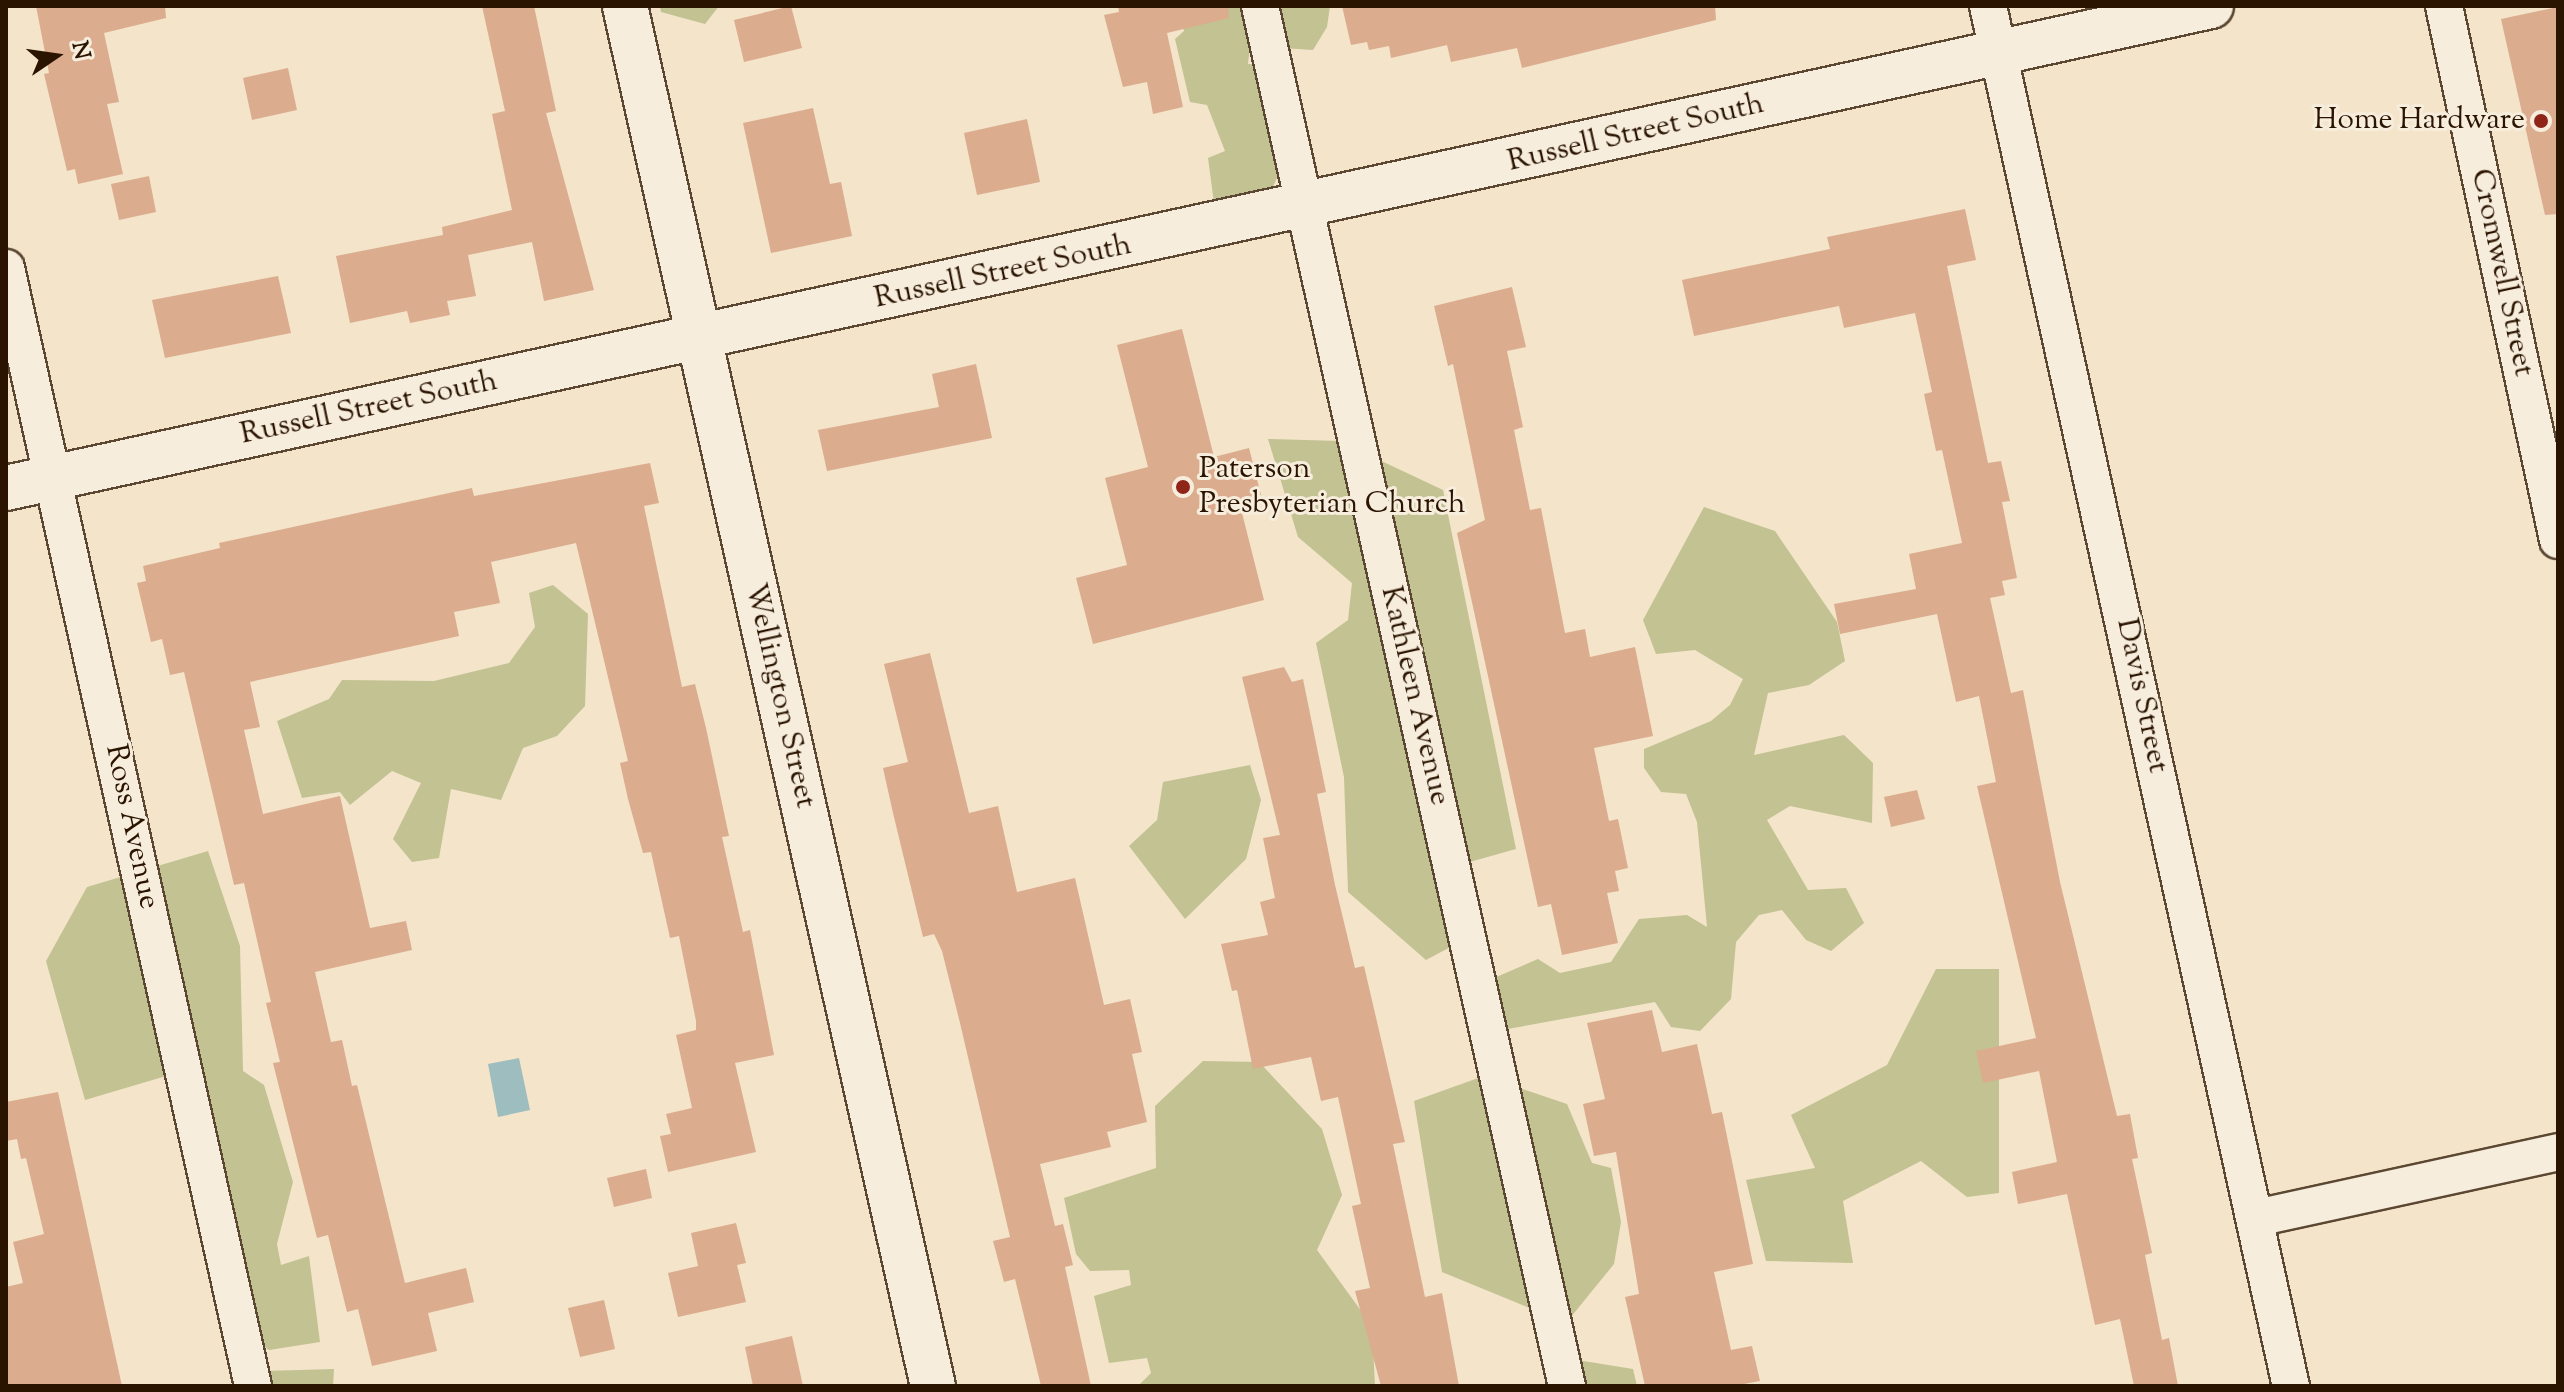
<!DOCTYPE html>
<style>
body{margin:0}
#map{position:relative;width:2564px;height:1392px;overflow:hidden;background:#f3e4ca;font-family:"Sorts Mill Goudy",serif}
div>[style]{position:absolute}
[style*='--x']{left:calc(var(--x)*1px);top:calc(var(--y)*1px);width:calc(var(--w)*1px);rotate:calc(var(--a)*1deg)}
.green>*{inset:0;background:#c2c292}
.water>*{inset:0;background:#9ebdbe}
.building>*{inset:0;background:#dbac8e}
.roads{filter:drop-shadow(2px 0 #5c4832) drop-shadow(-2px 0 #5c4832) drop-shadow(0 2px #5c4832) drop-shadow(0 -2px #5c4832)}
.minor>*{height:36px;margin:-18px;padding:0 18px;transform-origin:18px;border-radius:18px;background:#f7eddd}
.tertiary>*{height:44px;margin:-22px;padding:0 22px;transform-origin:22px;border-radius:22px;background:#f7eddd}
.secondary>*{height:44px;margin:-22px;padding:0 22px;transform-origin:22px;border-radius:22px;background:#f7eddd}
.dots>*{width:22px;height:22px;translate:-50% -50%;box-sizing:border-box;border:4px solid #f7eddd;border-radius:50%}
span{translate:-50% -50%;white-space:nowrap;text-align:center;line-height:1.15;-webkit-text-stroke:6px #f7eddd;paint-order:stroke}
.poi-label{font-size:30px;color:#2a1400}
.right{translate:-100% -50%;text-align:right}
.left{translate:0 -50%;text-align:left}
.street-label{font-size:30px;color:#2a1400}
.frame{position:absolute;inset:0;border:8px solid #2a1400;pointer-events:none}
.north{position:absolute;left:16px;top:16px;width:80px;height:80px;-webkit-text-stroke:6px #f7eddd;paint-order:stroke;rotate:77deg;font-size:22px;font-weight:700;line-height:32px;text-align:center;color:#2a1400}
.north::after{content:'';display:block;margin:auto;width:28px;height:36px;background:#2a1400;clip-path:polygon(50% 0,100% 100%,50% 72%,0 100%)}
</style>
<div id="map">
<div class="green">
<div style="clip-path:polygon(660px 6px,719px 6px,705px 24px,661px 12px)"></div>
<div style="clip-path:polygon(1177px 6px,1330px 6px,1327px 27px,1313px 50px,1250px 46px,1248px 64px,1290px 67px,1301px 123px,1268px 198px,1215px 210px,1208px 158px,1225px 151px,1207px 105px,1190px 102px,1175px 39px,1184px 31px)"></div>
<div style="clip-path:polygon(1268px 439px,1339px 441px,1443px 490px,1516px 849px,1466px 863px,1456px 944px,1426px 960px,1348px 892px,1344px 777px,1316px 643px,1348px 620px,1352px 583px,1298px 537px)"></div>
<div style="clip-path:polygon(1704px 507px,1775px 531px,1837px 622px,1845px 661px,1809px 685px,1768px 693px,1754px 755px,1844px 735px,1873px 763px,1872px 823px,1790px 806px,1767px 820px,1808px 890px,1846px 888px,1864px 923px,1831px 951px,1806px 940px,1782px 910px,1759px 915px,1736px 942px,1731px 999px,1700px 1031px,1671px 1027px,1655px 1002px,1497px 1031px,1487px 981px,1538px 959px,1560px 973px,1611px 962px,1639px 919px,1687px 915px,1707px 927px,1697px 822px,1686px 794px,1661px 792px,1644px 768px,1644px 749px,1711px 721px,1730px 705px,1743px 679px,1695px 650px,1656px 654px,1643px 620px)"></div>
<div style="clip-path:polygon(553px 585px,588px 614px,585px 706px,557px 736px,523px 748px,501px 800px,451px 789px,439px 858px,412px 862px,393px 839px,421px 783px,392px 771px,350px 805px,340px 792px,302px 798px,277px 721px,329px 699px,342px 680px,434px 681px,509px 663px,535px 627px,529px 593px)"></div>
<div style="clip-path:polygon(1250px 765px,1261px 800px,1246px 859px,1185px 919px,1129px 846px,1157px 820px,1163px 782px)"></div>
<div style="clip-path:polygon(208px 851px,240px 946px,243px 1071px,264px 1085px,293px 1182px,277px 1244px,281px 1265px,309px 1256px,320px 1342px,269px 1350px,233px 1323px,166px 1076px,85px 1100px,46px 961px,87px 887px)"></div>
<div style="clip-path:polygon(1936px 969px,1999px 969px,1999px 1193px,1967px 1197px,1921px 1161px,1843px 1201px,1853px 1263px,1766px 1261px,1746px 1180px,1815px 1168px,1791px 1115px,1887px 1065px)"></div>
<div style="clip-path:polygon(1203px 1061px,1259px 1062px,1322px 1129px,1342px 1195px,1317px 1250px,1372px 1326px,1375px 1386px,1138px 1386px,1151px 1373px,1147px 1358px,1109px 1363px,1094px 1296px,1131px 1285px,1129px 1270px,1090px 1271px,1076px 1254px,1064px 1198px,1156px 1168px,1155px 1106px)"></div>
<div style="clip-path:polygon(1484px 1076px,1567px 1104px,1592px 1163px,1611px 1168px,1621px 1222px,1614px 1264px,1566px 1323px,1442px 1272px,1414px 1101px)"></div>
<div style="clip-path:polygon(1577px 1360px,1633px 1369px,1637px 1386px,1555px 1386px)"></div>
<div style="clip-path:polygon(334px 1369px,333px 1386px,259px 1386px,264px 1371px)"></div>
</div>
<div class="water">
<div style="clip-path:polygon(519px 1058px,530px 1110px,498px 1117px,488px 1064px)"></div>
</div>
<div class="building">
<div style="clip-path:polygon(36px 6px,165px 6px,166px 18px,104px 33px,119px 102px,107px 104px,123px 174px,78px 184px,75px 169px,67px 171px,44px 74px,49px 73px)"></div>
<div style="clip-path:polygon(482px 6px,534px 6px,556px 111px,546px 113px,594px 290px,544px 301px,532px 242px,468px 255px,476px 296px,447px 301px,450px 315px,410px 323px,407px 311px,350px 323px,336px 256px,443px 235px,442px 227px,512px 210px,492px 114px,505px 111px)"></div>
<div style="clip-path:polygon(791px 6px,802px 48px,744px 62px,734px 20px)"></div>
<div style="clip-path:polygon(1118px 6px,1228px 6px,1229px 18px,1167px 33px,1183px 107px,1153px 114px,1147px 82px,1123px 87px,1104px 15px,1119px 12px)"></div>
<div style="clip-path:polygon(1342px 6px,1715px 6px,1716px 20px,1522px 68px,1517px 48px,1451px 62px,1447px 45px,1391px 58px,1389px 46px,1369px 50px,1367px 42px,1351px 45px)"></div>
<div style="clip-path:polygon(2558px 7px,2558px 214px,2545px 215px,2501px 19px)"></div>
<div style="clip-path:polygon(288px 68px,297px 110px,252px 120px,243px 78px)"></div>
<div style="clip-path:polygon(813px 108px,830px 184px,841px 182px,852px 236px,771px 253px,743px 123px)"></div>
<div style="clip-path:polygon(1027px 119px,1040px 182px,977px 195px,964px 133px)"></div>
<div style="clip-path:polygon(149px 176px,156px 212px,119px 220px,111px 184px)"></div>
<div style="clip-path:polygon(1965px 209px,1976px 260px,1947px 266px,1988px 463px,2001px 461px,2010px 501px,2002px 502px,2017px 578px,2002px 581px,2005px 595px,1990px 598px,2011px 693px,2023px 690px,2060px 882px,2117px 1116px,2130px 1114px,2138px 1158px,2132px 1159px,2152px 1253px,2145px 1255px,2162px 1340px,2169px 1338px,2178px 1386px,2134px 1386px,2120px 1319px,2095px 1325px,2067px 1194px,2018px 1204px,2012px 1172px,2057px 1162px,2039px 1071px,1983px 1083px,1976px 1051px,2036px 1038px,1977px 786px,1996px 782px,1979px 696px,1956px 702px,1937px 614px,1840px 634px,1834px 604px,1916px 589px,1909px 554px,1962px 543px,1942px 450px,1936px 451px,1924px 394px,1932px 392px,1915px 313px,1844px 328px,1839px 306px,1694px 336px,1682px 280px,1830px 249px,1827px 237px)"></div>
<div style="clip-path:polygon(278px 276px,291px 333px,165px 358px,152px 300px)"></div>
<div style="clip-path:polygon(1512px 287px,1526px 347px,1507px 351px,1523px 427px,1514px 430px,1530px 510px,1541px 508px,1565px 633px,1585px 629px,1590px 657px,1635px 647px,1653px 736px,1594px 748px,1609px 821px,1618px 819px,1628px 868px,1615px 871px,1619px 891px,1607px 893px,1618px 943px,1562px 955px,1551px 904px,1538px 907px,1457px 533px,1485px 520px,1453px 364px,1448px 366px,1434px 306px)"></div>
<div style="clip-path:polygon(1182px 329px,1214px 457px,1249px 448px,1261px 495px,1239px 501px,1264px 600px,1093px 644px,1076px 578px,1127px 565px,1105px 478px,1148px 467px,1117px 345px)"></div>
<div style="clip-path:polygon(976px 364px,992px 438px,827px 471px,818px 430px,939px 407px,932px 374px)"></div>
<div style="clip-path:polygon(650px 463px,659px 503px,644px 506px,682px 687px,695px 684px,706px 728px,729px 836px,722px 837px,743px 932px,750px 930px,774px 1055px,735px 1063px,756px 1152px,668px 1172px,660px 1136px,671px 1134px,666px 1114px,692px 1108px,676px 1035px,696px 1030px,696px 1021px,679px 936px,670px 938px,651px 852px,643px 853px,628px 799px,620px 763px,628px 761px,576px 543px,491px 562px,500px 603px,454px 612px,459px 636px,250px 682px,260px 727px,244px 730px,263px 814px,340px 796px,370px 928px,406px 921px,412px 950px,315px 972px,331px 1042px,342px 1040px,352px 1086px,357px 1085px,405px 1283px,466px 1268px,474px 1302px,428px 1313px,437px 1351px,372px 1366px,358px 1309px,347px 1312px,328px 1235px,317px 1238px,273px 1063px,280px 1062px,266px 1003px,271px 1002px,244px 883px,234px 885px,184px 672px,170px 675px,162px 639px,151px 642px,137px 583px,146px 581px,143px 566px,220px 548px,219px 543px,472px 488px,474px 496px)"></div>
<div style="clip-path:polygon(930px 653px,969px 813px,998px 806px,1017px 892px,1075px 878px,1104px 1005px,1130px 999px,1142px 1052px,1132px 1054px,1147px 1122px,1107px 1132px,1111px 1147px,1040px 1164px,1055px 1226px,1063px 1224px,1073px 1265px,1065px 1267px,1091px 1386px,1041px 1386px,1015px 1279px,1004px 1282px,993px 1241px,1010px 1237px,960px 1023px,942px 951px,934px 934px,923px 937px,893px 813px,883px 768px,908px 762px,884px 664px)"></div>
<div style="clip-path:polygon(1284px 667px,1292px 682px,1303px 679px,1326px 792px,1317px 794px,1335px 885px,1355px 968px,1364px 966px,1405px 1142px,1393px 1144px,1425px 1297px,1442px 1293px,1459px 1386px,1381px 1386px,1355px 1291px,1370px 1288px,1352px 1206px,1361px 1204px,1338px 1097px,1321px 1101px,1311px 1057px,1253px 1069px,1237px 990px,1232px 991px,1221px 944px,1268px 935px,1260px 902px,1275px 898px,1263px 838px,1280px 835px,1242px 677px)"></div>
<div style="clip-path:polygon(1917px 790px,1925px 819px,1891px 827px,1884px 797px)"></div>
<div style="clip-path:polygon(1652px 1010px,1662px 1052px,1697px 1044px,1712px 1114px,1722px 1112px,1753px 1264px,1714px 1272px,1731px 1350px,1752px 1346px,1760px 1381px,1733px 1386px,1645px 1386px,1625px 1297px,1639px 1294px,1616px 1152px,1594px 1156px,1583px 1104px,1605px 1099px,1587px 1023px)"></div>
<div style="clip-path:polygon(58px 1092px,108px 1322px,122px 1386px,6px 1386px,6px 1287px,23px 1283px,13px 1242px,44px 1234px,26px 1158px,21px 1159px,17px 1139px,6px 1141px,6px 1102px)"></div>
<div style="clip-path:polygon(646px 1169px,652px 1198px,614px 1207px,607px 1178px)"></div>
<div style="clip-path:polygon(736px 1223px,746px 1263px,737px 1265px,746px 1302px,678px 1317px,668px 1273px,698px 1266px,691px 1233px)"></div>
<div style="clip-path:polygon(604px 1300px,615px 1349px,580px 1357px,568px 1308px)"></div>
<div style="clip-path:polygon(792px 1336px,803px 1386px,753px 1386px,745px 1347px)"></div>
</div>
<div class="roads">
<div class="minor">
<div style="--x:1260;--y:6;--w:1414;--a:77.46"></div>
<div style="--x:1988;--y:6;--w:1413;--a:77.62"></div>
<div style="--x:2444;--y:6;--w:546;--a:77.95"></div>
<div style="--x:6;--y:268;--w:1145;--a:77.54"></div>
<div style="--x:2256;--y:1218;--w:309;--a:-12.3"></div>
</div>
<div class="tertiary">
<div style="--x:6;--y:488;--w:2257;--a:-12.33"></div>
</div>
<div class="secondary">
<div style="--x:625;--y:6;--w:1414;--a:77.42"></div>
</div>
</div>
<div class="dots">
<div style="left:2541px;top:121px;background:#8f2418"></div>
<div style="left:1183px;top:487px;background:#8f2418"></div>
</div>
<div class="poi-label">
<span class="right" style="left:2525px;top:121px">Home Hardware</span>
<span class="left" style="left:1199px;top:487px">Paterson<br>Presbyterian Church</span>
</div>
<div class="street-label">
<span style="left:1636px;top:134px;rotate:-13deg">Russell Street South</span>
<span style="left:1003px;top:273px;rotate:-12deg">Russell Street South</span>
<span style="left:2501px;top:273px;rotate:78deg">Cromwell Street</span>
<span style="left:369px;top:409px;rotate:-12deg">Russell Street South</span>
<span style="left:779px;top:696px;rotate:77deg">Wellington Street</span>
<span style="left:1414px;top:696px;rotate:77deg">Kathleen Avenue</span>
<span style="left:2141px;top:696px;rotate:78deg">Davis Street</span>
<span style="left:131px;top:827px;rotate:78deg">Ross Avenue</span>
</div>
<div class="frame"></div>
<div class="north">N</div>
</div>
